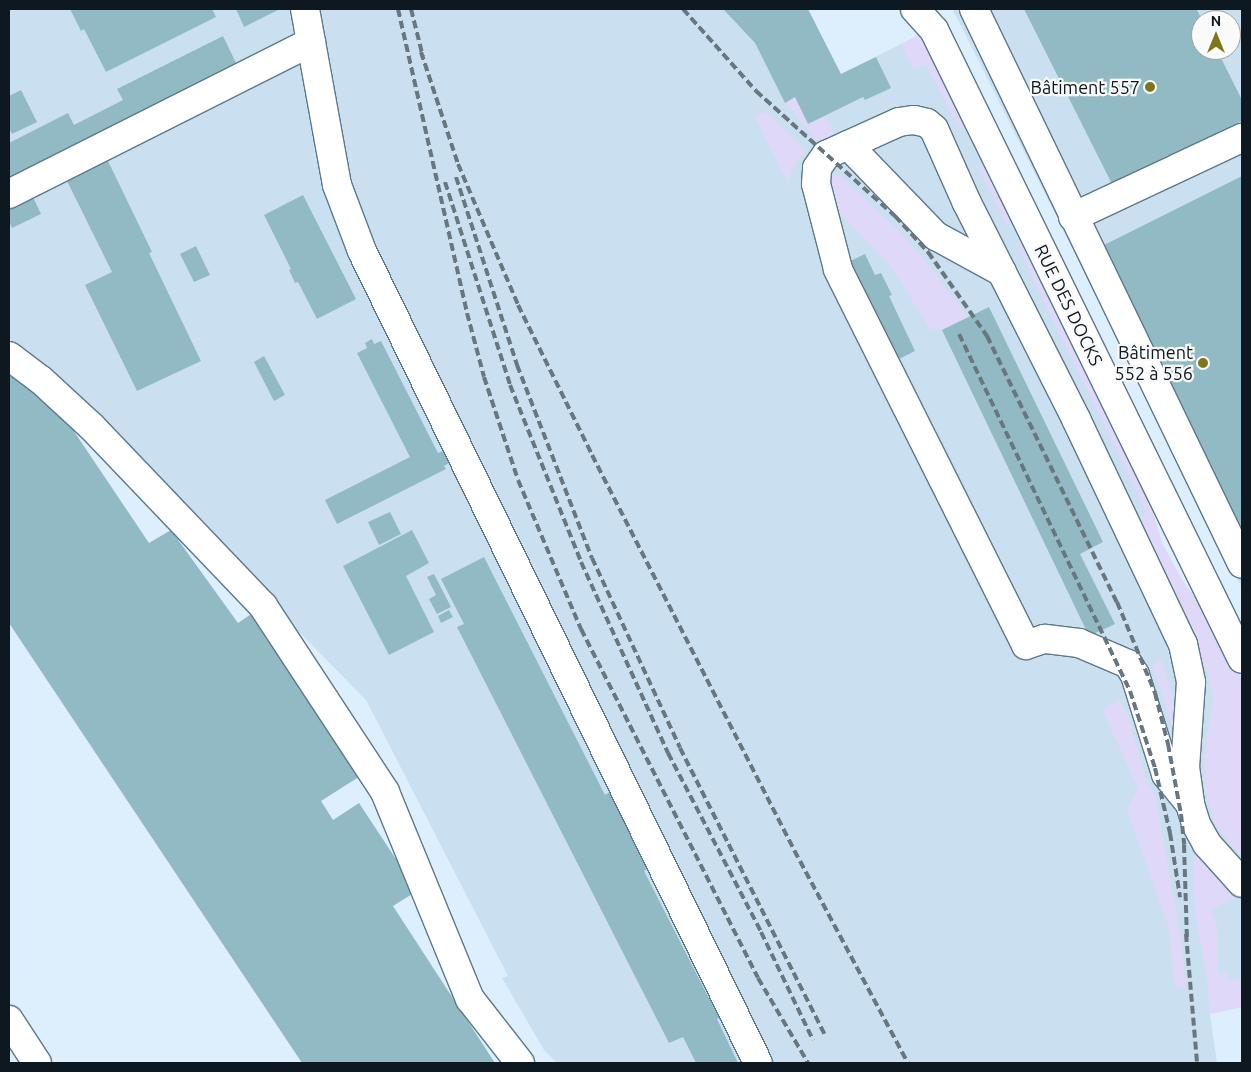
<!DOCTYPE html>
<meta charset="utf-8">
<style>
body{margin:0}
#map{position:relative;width:1251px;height:1072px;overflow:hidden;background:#ddeffd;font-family:Ubuntu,sans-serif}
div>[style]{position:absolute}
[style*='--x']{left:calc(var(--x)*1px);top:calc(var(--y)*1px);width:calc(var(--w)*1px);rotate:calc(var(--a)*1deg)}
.built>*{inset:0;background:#cae0f0}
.green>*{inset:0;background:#dfd8f9}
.building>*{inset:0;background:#92bac4}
.roads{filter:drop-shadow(1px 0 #5c788c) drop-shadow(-1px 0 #5c788c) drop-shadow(0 1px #5c788c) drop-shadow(0 -1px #5c788c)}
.minor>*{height:28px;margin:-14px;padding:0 14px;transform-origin:14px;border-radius:14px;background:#fff}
.rail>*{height:4px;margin-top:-2px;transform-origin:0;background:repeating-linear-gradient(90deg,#687680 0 8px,transparent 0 12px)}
.dots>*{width:14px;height:14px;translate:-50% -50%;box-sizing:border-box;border:2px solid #fafafa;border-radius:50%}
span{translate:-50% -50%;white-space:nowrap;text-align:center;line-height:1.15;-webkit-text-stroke:4.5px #fafafa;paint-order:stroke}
.poi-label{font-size:18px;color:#0d1820}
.right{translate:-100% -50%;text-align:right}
.street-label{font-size:18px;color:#0d1820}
.frame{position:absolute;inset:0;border:10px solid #0d1820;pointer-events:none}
.north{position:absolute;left:1191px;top:10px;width:50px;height:50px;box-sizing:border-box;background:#fafafa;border:1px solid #9ba0a3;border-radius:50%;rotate:0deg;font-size:14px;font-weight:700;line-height:20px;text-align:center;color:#0d1820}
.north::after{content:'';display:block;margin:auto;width:18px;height:22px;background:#7e761a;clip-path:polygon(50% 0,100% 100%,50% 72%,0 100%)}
</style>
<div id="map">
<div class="built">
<div style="clip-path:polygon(9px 9px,723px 9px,755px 43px,785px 102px,925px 32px,1151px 507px,1162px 543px,1180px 577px,1195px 598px,1242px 679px,1242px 1007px,1210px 1014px,1217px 1063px,557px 1063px,544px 1050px,502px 978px,508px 976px,366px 700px,55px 384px,9px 348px)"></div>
<div style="clip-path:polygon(evenodd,952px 9px,1242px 9px,1242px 588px,960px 24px,952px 9px,1201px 20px,1231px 20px,1231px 50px,1201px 50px,1201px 20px)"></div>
</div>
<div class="green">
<div style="clip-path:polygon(925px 32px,1144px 481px,1162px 543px,1186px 587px,1211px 616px,1242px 679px,1242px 857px,1215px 825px,1205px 789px,1204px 756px,1213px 700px,1207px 670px,1140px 528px,1146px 511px,1020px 252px,1019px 238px,1011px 224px,1006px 224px,979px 168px,985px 164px,967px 126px,959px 128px,926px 65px,914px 70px,901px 44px)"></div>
<div style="clip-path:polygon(795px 97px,808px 124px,825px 116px,835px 136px,820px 144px,785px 103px)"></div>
<div style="clip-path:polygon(765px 112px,806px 150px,797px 161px,791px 172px,789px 186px,755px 116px)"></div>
<div style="clip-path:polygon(834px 175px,841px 177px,892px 224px,923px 258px,968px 317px,943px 329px,930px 329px,892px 268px,833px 206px,830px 184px)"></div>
<div style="clip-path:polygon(1161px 660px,1172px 695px,1175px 716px,1174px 731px,1152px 665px)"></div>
<div style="clip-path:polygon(1120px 700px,1128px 716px,1146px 779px,1155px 794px,1181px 939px,1186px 987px,1175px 988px,1169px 928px,1127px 810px,1138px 788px,1102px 709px)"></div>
<div style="clip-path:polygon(1193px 849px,1238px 897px,1210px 910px,1217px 925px,1218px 973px,1228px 973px,1229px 980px,1242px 979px,1242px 1007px,1210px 1014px,1206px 972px,1195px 914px)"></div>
</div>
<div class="building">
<div style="clip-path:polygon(70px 9px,212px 9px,216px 17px,106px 72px,84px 29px,81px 31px)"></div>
<div style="clip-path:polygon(236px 9px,280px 9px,244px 27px)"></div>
<div style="clip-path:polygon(723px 9px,808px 9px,841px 74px,876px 57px,891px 88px,865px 100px,863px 97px,808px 124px,795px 97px,785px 103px,755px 43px)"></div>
<div style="clip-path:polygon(1024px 9px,1199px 9px,1197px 10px,1202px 20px,1201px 50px,1217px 50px,1242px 100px,1242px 121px,1113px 186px)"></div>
<div style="clip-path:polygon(223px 36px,238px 67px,9px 184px,9px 143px,68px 113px,74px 125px,123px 100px,117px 89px)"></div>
<div style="clip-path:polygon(21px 90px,37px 122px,12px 134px,9px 128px,9px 96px)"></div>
<div style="clip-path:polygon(108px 161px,152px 252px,149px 253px,201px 361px,137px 391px,85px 285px,112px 272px,67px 181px)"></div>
<div style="clip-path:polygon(1242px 176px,1242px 540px,1096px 249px)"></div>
<div style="clip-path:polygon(303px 195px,356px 299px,317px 319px,298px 282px,295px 283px,289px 270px,291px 269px,264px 215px)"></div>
<div style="clip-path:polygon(33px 197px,41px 214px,12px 228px,9px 221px,9px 209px)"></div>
<div style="clip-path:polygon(196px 246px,210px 275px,194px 282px,180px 254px)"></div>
<div style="clip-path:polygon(865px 254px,875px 275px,881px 273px,892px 295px,889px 296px,915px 351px,893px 362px,846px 263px)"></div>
<div style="clip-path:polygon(989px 307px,1103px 542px,1080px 554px,1115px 624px,1089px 636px,942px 330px)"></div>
<div style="clip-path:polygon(372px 339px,374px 344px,381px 341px,438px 453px,443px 451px,449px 463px,444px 466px,446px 469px,337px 524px,325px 500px,410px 457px,357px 353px,367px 348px,365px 343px)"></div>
<div style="clip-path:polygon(264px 356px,285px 395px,274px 401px,254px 362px)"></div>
<div style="clip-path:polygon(9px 369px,59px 409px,149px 543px,171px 530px,238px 623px,257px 610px,365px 773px,321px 801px,333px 820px,359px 803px,417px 891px,393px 906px,495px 1063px,302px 1063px,9px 623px)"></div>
<div style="clip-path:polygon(390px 512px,401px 534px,379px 545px,368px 522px)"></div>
<div style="clip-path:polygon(412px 530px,429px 563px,406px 576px,434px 632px,389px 655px,343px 566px)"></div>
<div style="clip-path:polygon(484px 557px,605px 795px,610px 792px,649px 868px,644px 871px,719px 1018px,717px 1019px,738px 1063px,696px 1063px,683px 1037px,669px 1043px,457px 627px,464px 624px,441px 579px)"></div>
<div style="clip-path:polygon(434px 574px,451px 607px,437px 614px,429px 599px,436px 595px,427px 577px)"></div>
<div style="clip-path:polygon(449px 610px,453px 617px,441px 623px,438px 616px)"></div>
</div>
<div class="roads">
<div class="minor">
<div style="--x:305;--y:9;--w:179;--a:79.7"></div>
<div style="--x:337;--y:185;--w:71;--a:69.3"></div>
<div style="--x:362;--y:251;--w:903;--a:64"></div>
<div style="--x:915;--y:9;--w:28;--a:48"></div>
<div style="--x:934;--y:30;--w:700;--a:63.91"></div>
<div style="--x:974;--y:9;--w:616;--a:64.22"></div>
<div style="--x:848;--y:145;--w:127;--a:46"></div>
<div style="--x:936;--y:236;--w:75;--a:28.6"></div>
<div style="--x:9;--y:194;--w:338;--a:-26.7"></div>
<div style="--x:1073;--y:217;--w:187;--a:-25.1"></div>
<div style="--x:9;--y:356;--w:40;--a:37"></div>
<div style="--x:41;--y:380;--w:69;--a:42.7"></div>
<div style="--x:92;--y:427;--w:248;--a:46.3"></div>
<div style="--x:263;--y:606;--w:222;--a:56.7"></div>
<div style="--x:385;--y:792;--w:224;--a:67.7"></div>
<div style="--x:470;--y:999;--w:81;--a:52"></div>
<div style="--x:1190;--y:804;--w:38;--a:-129"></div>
<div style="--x:1166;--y:774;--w:104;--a:-107.4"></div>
<div style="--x:1135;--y:675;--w:13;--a:-122"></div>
<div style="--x:1128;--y:664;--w:53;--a:-156.8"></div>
<div style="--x:1079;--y:643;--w:35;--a:-173"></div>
<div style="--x:1044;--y:639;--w:19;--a:162"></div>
<div style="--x:1026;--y:645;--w:420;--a:-116.6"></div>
<div style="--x:838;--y:269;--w:88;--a:-104.5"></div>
<div style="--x:816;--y:184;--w:16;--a:-86"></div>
<div style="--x:817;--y:168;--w:16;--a:-55"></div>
<div style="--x:826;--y:155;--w:80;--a:-24.3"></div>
<div style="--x:899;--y:122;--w:15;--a:-8"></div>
<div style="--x:914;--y:120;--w:13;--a:13"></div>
<div style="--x:927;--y:123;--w:9;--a:41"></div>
<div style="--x:934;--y:129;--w:81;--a:66"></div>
<div style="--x:967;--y:203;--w:242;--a:63.2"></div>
<div style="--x:1076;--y:419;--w:249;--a:64.6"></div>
<div style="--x:1183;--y:644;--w:39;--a:78"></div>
<div style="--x:1191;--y:682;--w:85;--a:94"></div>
<div style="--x:1185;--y:767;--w:37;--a:82"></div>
<div style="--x:1190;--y:804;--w:21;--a:73"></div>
<div style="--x:1196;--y:824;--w:23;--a:61"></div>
<div style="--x:1207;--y:844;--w:52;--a:48.1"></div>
<div style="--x:9;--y:1020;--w:51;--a:56.9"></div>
</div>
</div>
<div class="rail">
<div style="--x:398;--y:9;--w:312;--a:77.2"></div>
<div style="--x:467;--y:313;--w:66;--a:75.1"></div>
<div style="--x:484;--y:377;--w:108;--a:71.7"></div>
<div style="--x:518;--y:480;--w:162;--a:67.1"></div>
<div style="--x:581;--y:629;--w:391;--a:63.1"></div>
<div style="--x:758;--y:978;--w:99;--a:59.5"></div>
<div style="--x:411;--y:9;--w:49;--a:76"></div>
<div style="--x:683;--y:9;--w:110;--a:48.3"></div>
<div style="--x:756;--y:91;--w:187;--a:42"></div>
<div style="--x:895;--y:216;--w:49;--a:47.5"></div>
<div style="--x:928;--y:252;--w:103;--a:54.9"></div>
<div style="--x:987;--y:336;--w:296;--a:64"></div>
<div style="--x:1117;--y:602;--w:99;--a:67.3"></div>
<div style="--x:1155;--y:693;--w:53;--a:75.7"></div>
<div style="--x:1168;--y:744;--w:71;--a:79.5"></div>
<div style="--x:1181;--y:814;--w:31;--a:84"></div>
<div style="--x:1184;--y:845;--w:94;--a:88.2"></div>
<div style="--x:421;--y:52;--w:118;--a:71.7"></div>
<div style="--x:458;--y:164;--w:153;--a:66.9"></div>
<div style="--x:518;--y:305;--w:167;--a:63.7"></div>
<div style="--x:592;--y:455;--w:456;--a:62.9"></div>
<div style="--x:800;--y:861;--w:229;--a:61.9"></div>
<div style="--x:456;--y:177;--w:198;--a:72"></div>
<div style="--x:517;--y:365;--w:207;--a:68.8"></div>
<div style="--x:592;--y:558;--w:209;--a:65.1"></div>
<div style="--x:680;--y:748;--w:322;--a:63.2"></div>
<div style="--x:445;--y:182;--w:213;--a:72.2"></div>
<div style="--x:510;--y:385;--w:191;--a:68.1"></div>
<div style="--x:581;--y:562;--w:210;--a:65.5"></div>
<div style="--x:668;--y:753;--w:202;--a:62.5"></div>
<div style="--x:761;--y:932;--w:120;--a:64.3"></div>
<div style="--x:959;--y:334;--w:396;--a:64.4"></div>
<div style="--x:1130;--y:691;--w:81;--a:72"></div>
<div style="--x:1155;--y:768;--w:67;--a:77"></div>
<div style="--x:1170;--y:833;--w:65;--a:81.1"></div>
<div style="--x:1186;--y:934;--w:129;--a:85.1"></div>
</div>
<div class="dots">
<div style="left:1150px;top:87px;background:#7e761a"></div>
<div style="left:1203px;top:363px;background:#7e761a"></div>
</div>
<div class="poi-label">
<span class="right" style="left:1140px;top:87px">Bâtiment 557</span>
<span class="right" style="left:1193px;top:363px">Bâtiment<br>552 à 556</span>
</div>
<div class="street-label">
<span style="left:1069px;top:305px;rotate:64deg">RUE DES DOCKS</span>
</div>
<div class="frame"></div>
<div class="north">N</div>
</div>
